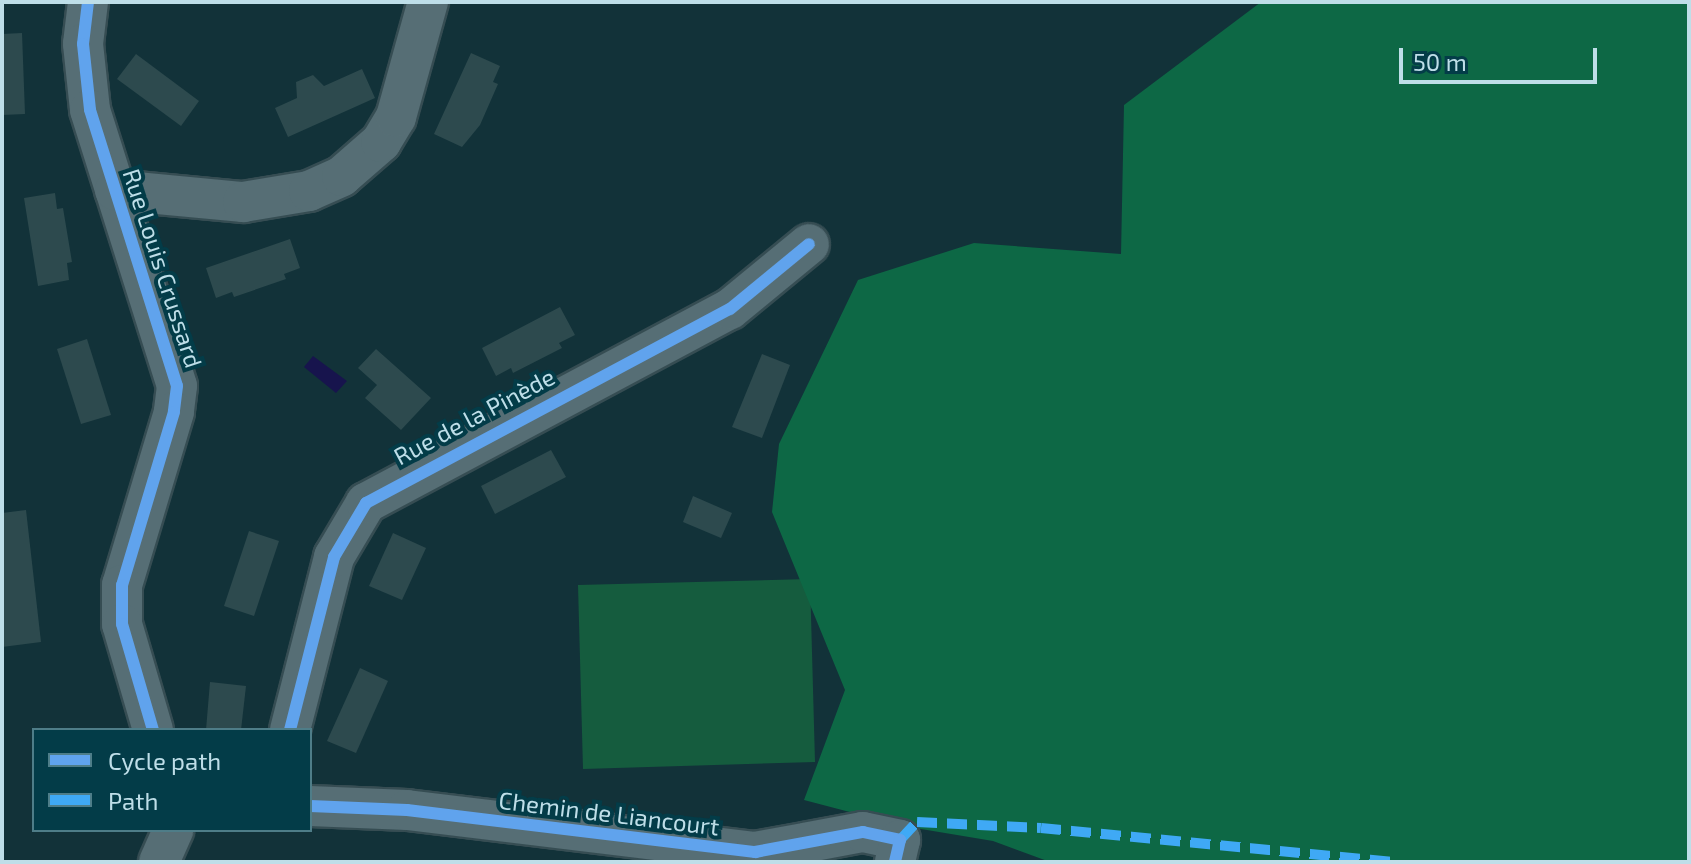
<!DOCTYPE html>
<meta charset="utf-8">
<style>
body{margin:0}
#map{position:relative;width:1691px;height:864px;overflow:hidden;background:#123239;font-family:"Exo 2",sans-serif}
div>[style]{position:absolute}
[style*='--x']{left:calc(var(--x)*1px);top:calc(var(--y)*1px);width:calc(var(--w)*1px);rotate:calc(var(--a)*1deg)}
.green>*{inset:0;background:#155c3e}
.forest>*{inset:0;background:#0d6845}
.water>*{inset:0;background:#17144d}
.building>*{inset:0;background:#2d4a4e}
.roads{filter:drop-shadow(2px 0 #364d53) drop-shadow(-2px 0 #364d53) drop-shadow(0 2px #364d53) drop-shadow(0 -2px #364d53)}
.minor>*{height:40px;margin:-20px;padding:0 20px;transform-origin:20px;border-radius:20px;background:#566e75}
.quiet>*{height:10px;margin-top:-5px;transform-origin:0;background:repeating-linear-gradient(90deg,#3fa9f5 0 20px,transparent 0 30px)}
.cycleway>*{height:12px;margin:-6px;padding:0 6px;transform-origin:6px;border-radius:6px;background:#60a3ed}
span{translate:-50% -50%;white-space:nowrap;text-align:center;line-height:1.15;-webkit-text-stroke:8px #033c48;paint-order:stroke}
.street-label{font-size:24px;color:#bedee8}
.frame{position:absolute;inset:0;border:4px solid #bedee8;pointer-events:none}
.legend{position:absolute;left:32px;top:728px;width:280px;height:104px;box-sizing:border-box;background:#033c48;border:2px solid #4e7d88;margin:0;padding:10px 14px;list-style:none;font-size:24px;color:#bedee8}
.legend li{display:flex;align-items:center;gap:16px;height:40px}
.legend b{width:40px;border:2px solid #4e7d88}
.scale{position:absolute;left:1399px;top:48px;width:198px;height:36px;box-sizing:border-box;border:4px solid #bedee8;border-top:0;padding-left:10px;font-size:24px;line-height:28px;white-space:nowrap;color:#bedee8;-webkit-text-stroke:6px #033c48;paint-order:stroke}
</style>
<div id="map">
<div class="green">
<div style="clip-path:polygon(810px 579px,815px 762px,583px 769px,578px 585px)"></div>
</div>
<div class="forest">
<div style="clip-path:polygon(1261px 2px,1689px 2px,1689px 862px,1050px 862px,993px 841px,903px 826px,804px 800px,845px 690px,772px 512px,779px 444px,858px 280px,974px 243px,1121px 254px,1124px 105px)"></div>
</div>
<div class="water">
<div style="clip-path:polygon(313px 356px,347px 381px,336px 393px,304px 367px)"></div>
</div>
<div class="building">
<div style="clip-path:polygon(22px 33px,25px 114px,2px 115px,2px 34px)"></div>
<div style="clip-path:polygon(471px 53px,500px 66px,493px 82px,498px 84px,480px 125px,462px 147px,434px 134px)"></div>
<div style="clip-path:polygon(136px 54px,199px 101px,181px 126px,117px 79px)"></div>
<div style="clip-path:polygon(362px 69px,375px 98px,288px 137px,275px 108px,297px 98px,296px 82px,313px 75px,324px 86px)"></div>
<div style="clip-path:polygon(55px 193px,57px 209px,63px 208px,72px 262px,67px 263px,69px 280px,38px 286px,24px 198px)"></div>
<div style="clip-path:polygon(290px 239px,300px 268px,284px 274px,286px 279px,234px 297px,232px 292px,216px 298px,206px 268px)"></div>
<div style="clip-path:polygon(560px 307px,575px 335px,559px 343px,562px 348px,513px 373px,511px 368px,496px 376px,482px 348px)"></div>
<div style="clip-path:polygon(87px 339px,111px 415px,81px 424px,57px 349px)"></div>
<div style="clip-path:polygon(376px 349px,431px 398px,401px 430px,365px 398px,377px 385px,358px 368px)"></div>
<div style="clip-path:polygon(762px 354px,790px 365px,762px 438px,732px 427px)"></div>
<div style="clip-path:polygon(551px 450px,566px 477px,495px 514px,481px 486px)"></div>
<div style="clip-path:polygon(693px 496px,732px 513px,721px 538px,683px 522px)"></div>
<div style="clip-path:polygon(26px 510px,41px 642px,2px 647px,2px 513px)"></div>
<div style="clip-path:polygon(249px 531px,279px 541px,254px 616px,224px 606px)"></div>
<div style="clip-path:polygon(393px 533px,426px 548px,402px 600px,369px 586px)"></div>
<div style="clip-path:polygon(360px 668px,388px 681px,356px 753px,327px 741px)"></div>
<div style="clip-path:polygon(210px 682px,246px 686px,241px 730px,206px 730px)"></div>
</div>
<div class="roads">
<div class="minor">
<div style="--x:88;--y:2;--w:42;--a:96.8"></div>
<div style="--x:83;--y:44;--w:66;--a:83.9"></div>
<div style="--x:90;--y:110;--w:289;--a:72.5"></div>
<div style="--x:177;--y:386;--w:26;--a:97"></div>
<div style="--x:174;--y:412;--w:181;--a:106.7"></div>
<div style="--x:122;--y:585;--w:39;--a:90"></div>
<div style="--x:122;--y:624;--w:110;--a:73.7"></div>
<div style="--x:115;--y:190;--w:129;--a:5.4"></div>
<div style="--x:243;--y:202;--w:67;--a:-9.5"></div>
<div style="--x:309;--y:191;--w:36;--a:-24"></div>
<div style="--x:342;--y:176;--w:52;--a:-41.1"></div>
<div style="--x:381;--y:142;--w:29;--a:-59"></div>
<div style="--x:396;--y:117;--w:119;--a:-74.5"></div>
<div style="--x:290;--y:730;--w:179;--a:-75.7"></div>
<div style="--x:334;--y:557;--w:63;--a:-59.3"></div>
<div style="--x:366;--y:503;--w:412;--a:-28.1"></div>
<div style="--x:730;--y:309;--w:102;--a:-39.4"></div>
<div style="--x:310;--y:806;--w:97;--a:2.4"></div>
<div style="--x:407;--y:810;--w:351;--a:6.9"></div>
<div style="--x:755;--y:852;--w:110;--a:-10.5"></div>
<div style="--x:863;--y:832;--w:38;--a:12"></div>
<div style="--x:900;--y:840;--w:23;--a:103"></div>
<div style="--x:159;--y:862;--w:35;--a:-66"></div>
</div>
</div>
<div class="quiet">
<div style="--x:900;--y:840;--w:25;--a:-47"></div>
<div style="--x:917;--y:822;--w:124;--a:2.8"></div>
<div style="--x:1041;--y:828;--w:354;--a:5.5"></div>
</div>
<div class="cycleway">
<div style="--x:88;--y:2;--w:42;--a:96.8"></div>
<div style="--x:83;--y:44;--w:66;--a:83.9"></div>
<div style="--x:90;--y:110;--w:289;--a:72.5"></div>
<div style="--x:177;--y:386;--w:26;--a:97"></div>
<div style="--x:174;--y:412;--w:181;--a:106.7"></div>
<div style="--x:122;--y:585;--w:39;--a:90"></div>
<div style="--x:122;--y:624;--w:110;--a:73.7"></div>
<div style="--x:290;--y:730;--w:179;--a:-75.7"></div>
<div style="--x:334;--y:557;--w:63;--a:-59.3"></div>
<div style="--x:366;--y:503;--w:412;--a:-28.1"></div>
<div style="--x:730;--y:309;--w:102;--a:-39.4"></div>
<div style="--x:310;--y:806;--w:97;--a:2.4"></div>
<div style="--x:407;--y:810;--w:351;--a:6.9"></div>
<div style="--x:755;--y:852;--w:110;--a:-10.5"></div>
<div style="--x:863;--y:832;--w:38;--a:12"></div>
<div style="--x:900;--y:840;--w:23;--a:103"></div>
</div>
<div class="street-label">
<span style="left:163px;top:268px;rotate:72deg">Rue Louis Crussard</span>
<span style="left:474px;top:416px;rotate:-28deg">Rue de la Pinède</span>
<span style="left:609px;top:813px;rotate:7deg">Chemin de Liancourt</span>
</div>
<div class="frame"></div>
<ul class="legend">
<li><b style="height:10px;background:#60a3ed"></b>Cycle path</li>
<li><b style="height:10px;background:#3fa9f5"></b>Path</li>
</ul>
<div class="scale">50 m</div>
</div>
